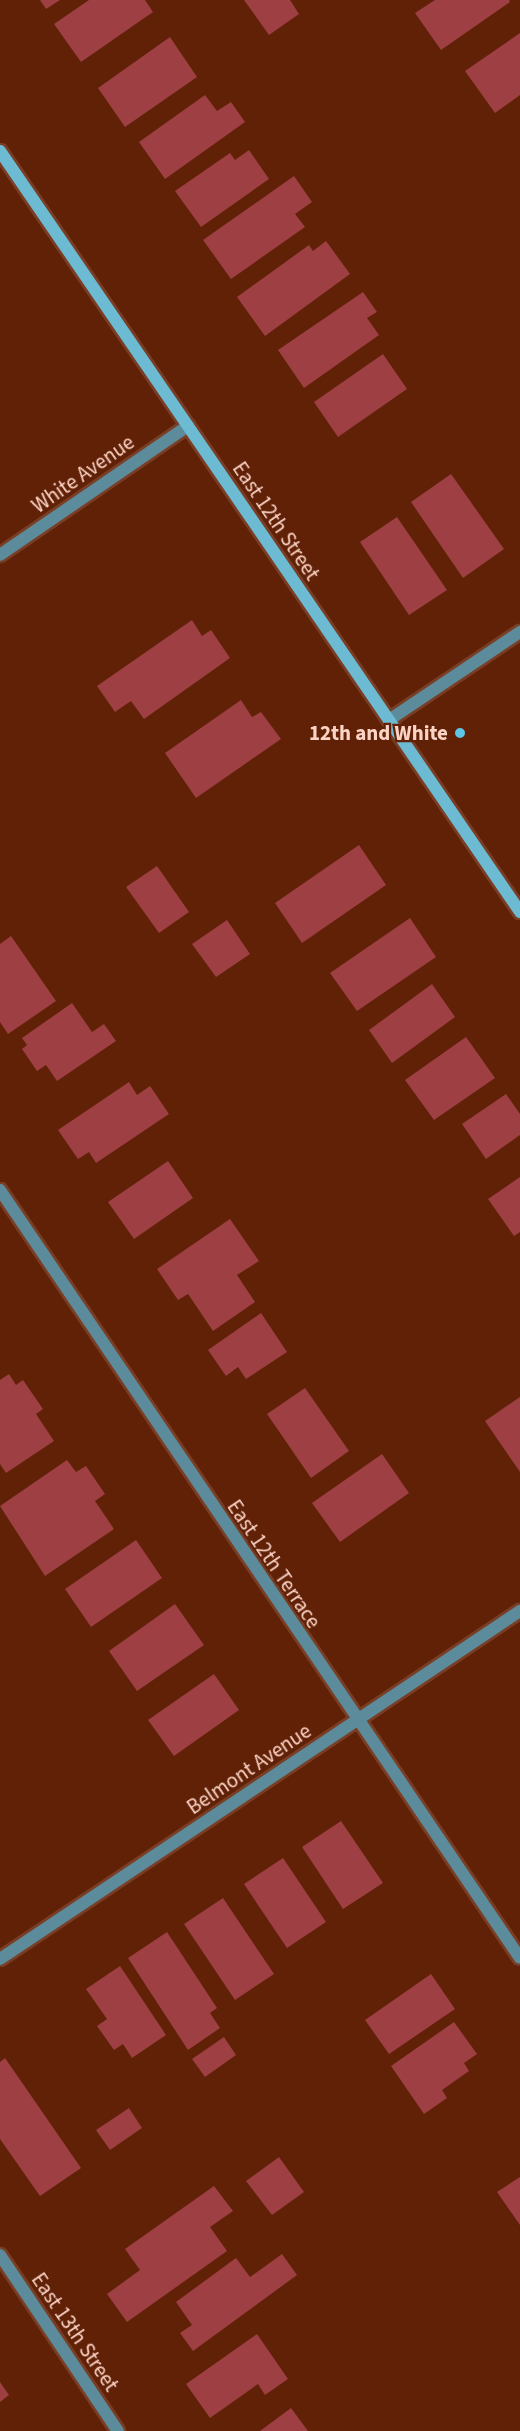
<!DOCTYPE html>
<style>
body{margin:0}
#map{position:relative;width:520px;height:2431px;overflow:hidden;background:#602107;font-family:"Source Sans 3",sans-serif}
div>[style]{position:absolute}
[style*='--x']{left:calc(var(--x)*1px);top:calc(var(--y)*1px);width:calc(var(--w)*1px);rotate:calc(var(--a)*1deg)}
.building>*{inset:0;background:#9d3f43}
.roads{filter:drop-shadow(2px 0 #793e26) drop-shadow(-2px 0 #793e26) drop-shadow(0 2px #793e26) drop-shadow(0 -2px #793e26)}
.street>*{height:12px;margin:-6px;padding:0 6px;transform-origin:6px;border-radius:6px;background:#5c8c9b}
.secondary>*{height:12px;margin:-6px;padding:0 6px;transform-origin:6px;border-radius:6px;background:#6cbbd3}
.dots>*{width:16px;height:16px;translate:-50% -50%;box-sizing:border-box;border:3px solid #602107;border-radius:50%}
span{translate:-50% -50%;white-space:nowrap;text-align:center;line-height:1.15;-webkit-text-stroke:4.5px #602107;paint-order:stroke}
.street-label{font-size:21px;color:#fcd4c6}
.poi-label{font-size:21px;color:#fcd4c6;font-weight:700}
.right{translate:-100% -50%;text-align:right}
</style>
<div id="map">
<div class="building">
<div style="clip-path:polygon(40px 0,60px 0,46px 9px)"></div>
<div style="clip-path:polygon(89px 0,145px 0,153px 12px,81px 62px,54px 24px)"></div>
<div style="clip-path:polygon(244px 0,290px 0,299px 14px,269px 35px)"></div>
<div style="clip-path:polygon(435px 0,509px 0,510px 2px,441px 50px,415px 13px)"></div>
<div style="clip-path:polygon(520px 33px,520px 95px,495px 113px,465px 71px)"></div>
<div style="clip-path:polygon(170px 37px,197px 77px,125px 127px,98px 88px)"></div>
<div style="clip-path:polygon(205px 95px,217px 111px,231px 102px,245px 122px,165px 179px,139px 142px)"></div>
<div style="clip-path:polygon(249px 150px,269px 179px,201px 227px,175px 191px,230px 153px,235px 160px)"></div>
<div style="clip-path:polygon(294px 176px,312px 202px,295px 214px,305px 227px,231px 279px,203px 240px)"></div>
<div style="clip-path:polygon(326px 241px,350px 274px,265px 336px,237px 297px,309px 245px,313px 251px)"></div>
<div style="clip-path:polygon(363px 292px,377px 312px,367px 318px,379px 335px,304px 388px,278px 350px)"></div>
<div style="clip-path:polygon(383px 354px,407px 389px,338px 437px,314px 402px)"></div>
<div style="clip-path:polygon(451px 474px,504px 549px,463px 578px,411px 502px)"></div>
<div style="clip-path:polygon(397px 517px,447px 590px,409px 615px,360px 542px)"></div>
<div style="clip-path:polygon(192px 620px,202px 636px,211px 630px,230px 658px,144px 719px,131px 701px,115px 712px,97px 686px)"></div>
<div style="clip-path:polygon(241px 700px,252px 717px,261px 712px,281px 739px,196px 798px,165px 753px)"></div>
<div style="clip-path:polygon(359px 845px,386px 885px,302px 943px,275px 903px)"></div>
<div style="clip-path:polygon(157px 866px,189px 912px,159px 933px,126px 887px)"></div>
<div style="clip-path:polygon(410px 918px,436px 957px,357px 1011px,330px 973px)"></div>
<div style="clip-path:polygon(227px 920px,250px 954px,216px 977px,192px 944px)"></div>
<div style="clip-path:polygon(11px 936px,56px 1001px,8px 1034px,0 1022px,0 944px)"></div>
<div style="clip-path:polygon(432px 984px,455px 1017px,392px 1063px,369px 1030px)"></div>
<div style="clip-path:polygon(72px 1003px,92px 1032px,104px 1024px,116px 1041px,57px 1081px,46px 1065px,37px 1071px,22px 1049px,27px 1045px,22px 1038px)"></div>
<div style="clip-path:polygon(466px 1037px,495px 1078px,434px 1120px,405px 1080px)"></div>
<div style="clip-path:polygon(129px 1082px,137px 1095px,150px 1086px,169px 1114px,96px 1163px,89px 1152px,78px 1159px,58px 1130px)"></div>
<div style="clip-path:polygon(506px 1094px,520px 1114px,520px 1135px,486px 1159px,462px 1124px)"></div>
<div style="clip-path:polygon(168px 1161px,193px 1198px,134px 1239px,108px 1202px)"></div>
<div style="clip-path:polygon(520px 1177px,520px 1232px,514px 1236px,488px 1199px)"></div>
<div style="clip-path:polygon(230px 1219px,259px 1261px,237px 1275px,255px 1302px,213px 1331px,188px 1294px,178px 1300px,157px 1269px)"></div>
<div style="clip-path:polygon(261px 1313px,287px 1352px,246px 1379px,238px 1367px,226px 1376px,208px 1350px)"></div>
<div style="clip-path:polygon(9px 1374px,16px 1385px,23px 1380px,43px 1409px,36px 1414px,54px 1441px,6px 1473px,0 1464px,0 1380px)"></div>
<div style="clip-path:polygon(305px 1388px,349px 1451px,311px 1478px,267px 1414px)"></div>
<div style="clip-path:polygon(520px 1397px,520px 1472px,485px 1421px)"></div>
<div style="clip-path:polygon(382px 1454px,409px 1493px,340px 1542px,312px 1503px)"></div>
<div style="clip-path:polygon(67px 1460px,76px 1472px,86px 1466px,105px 1494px,95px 1501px,114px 1529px,45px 1576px,0 1506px)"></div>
<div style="clip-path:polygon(136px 1540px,162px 1578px,91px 1627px,65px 1589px)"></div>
<div style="clip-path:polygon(175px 1604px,204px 1645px,137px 1691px,109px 1651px)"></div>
<div style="clip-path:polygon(214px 1674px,239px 1710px,174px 1756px,148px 1720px)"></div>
<div style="clip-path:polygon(341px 1821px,383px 1883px,343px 1909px,302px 1847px)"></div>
<div style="clip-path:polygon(283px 1858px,326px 1922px,287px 1948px,244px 1884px)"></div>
<div style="clip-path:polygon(223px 1898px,274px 1974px,235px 2000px,184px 1924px)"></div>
<div style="clip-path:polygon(167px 1932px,217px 2008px,210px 2013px,220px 2028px,188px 2050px,128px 1958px)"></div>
<div style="clip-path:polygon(120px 1966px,166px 2035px,132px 2058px,123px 2044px,114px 2050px,97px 2026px,107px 2019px,86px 1989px)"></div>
<div style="clip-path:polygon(431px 1974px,455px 2009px,389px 2054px,365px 2020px)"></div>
<div style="clip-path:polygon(454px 2022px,477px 2054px,464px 2063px,469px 2071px,442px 2090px,447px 2098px,424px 2114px,391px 2066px)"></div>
<div style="clip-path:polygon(224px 2037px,236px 2055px,205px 2077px,192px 2059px)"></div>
<div style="clip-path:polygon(5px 2058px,81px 2168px,40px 2196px,0 2139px,0 2062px)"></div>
<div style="clip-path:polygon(129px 2108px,142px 2128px,110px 2150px,96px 2130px)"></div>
<div style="clip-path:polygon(279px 2157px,304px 2192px,272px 2215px,246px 2181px)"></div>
<div style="clip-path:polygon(520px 2177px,520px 2225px,497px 2192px)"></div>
<div style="clip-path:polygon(214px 2186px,233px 2211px,210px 2227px,227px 2251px,127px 2322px,107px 2294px,140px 2270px,125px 2249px)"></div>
<div style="clip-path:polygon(282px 2254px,297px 2275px,193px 2351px,180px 2333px,192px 2325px,176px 2302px,236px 2258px,250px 2277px)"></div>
<div style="clip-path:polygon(257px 2334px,288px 2379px,265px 2395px,258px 2384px,210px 2418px,186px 2384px)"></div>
<div style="clip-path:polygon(0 2382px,9px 2395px,0 2402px)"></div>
<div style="clip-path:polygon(291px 2408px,308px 2431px,260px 2431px)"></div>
</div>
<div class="roads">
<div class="street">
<div style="--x:0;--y:555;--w:228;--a:-34.5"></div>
<div style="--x:389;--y:720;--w:158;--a:-33.9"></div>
<div style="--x:0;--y:1190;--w:927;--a:55.9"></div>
<div style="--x:0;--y:1959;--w:626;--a:-33.79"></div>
<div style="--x:0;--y:2255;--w:212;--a:56.2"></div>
</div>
<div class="secondary">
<div style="--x:0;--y:151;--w:922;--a:55.65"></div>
</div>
</div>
<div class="dots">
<div style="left:460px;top:733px;background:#5cc7e7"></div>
</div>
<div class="street-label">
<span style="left:83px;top:474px;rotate:-35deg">White Avenue</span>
<span style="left:276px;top:521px;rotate:56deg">East 12th Street</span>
<span style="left:274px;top:1564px;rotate:56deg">East 12th Terrace</span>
<span style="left:249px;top:1769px;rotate:-34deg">Belmont Avenue</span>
<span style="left:75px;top:2332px;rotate:56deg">East 13th Street</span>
</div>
<div class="poi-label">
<span class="right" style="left:448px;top:733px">12th and White</span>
</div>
</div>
